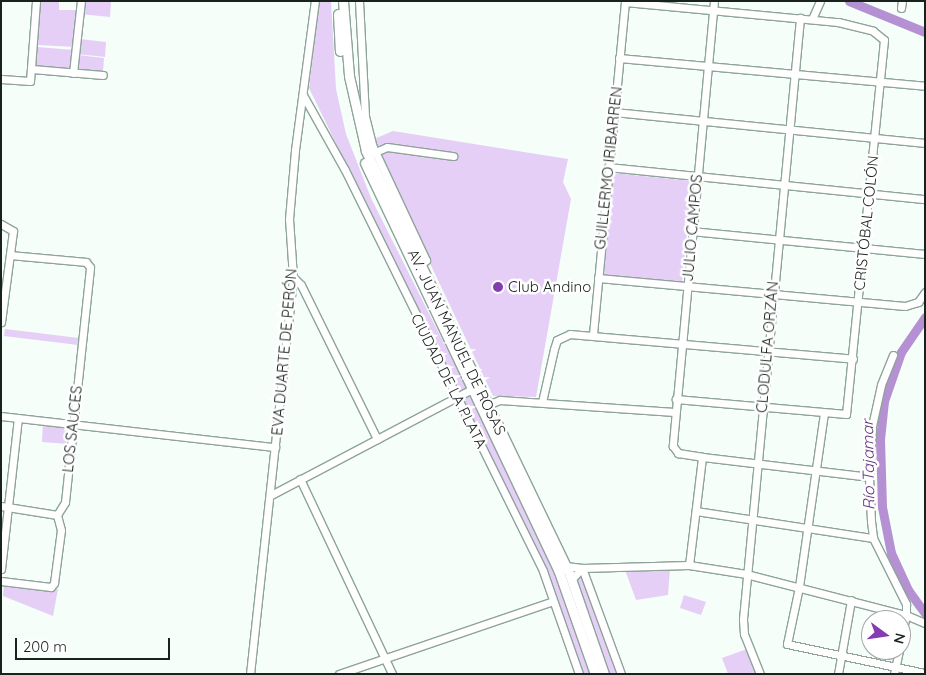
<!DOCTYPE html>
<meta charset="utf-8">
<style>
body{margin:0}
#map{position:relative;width:926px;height:675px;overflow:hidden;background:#f5fef9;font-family:Quicksand,sans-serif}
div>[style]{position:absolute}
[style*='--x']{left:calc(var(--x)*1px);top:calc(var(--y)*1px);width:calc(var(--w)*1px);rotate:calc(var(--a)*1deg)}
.green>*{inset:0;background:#e5cff7}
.river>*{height:9px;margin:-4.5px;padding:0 4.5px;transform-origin:4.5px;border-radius:4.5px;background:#b590d2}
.roads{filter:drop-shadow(1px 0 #8ea499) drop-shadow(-1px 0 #8ea499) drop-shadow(0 1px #8ea499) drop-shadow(0 -1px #8ea499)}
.minor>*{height:7px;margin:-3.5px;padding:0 3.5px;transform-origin:3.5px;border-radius:3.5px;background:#fff}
.major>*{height:9px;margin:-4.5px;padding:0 4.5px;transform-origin:4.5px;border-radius:4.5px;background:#fff}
.dots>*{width:14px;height:14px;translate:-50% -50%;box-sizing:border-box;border:2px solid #fff;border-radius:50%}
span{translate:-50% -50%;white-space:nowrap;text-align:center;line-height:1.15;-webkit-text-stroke:5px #fff;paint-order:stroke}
.street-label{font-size:15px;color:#1a221e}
.poi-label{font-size:15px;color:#1a221e}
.left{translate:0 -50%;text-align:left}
.water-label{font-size:16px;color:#643583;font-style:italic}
.frame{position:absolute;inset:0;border:2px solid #1a221e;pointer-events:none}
.north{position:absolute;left:861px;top:610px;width:50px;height:50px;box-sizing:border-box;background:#fff;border:1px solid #a3a7a5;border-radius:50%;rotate:104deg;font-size:14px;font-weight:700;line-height:20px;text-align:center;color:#1a221e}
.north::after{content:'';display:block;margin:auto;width:18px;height:22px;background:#833db0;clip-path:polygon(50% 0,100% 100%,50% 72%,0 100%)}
.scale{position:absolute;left:15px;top:638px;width:155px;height:22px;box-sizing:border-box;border:2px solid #1a221e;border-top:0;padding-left:6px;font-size:15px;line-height:18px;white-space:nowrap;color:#1a221e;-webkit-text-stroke:4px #fff;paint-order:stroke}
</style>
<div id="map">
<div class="green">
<div style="clip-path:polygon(40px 1px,59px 1px,59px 10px,80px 10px,83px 1px,111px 1px,110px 17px,80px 14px,76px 47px,37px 45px)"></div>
<div style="clip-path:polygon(319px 1px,331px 1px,336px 89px,346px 134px,371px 198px,467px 389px,458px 394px,309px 88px)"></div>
<div style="clip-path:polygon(80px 39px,106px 42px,105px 57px,77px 54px)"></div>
<div style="clip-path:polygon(37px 47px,74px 50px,72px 70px,36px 67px)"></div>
<div style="clip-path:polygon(78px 55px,104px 58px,103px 72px,77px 70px)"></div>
<div style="clip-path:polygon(393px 131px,568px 159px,563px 182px,571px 199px,536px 397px,493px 396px,379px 156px,374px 139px)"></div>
<div style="clip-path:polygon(613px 173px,692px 181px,682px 283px,604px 275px)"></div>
<div style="clip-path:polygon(5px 329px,79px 338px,78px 345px,4px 336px)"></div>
<div style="clip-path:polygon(470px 393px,558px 577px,592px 674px,583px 674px,545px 570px,461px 399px)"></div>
<div style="clip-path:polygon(43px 421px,71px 424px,68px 444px,42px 442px)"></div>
<div style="clip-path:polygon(670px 569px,668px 595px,636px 600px,625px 570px)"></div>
<div style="clip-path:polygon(585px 573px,622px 674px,608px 674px,574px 579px)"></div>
<div style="clip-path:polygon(4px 583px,58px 589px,53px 616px,3px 596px)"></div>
<div style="clip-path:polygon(684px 595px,706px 602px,701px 615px,680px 608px)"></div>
<div style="clip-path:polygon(747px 649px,756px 674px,728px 674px,722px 658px)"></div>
</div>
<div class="river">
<div style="--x:849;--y:1;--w:82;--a:22.2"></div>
<div style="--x:925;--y:317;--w:42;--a:124.4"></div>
<div style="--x:901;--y:352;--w:52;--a:109.1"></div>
<div style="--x:884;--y:401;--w:39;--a:96"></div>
<div style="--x:880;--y:440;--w:67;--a:88.3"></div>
<div style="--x:882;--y:507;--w:47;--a:78.9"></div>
<div style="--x:891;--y:553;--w:41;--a:65.3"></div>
<div style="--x:908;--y:590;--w:29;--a:54"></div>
</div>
<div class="roads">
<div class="minor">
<div style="--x:359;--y:1;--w:115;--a:87"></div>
<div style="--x:365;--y:116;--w:32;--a:76"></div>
<div style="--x:373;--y:147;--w:125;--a:64.9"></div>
<div style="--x:426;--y:260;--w:9;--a:139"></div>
<div style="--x:714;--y:1;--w:447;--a:95.3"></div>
<div style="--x:673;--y:446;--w:9;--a:54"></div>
<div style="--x:678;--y:453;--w:24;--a:9"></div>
<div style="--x:702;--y:457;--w:168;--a:6.8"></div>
<div style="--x:625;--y:2;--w:214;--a:5.4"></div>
<div style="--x:838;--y:22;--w:36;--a:14"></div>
<div style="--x:873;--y:31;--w:14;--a:39"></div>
<div style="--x:884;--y:40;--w:376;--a:95.8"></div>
<div style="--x:846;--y:414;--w:171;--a:-175"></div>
<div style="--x:901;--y:8;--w:7;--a:-82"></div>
<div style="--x:812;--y:19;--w:20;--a:-66"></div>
<div style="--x:619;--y:58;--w:307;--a:5.2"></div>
<div style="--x:32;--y:69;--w:71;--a:4.8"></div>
<div style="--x:73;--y:73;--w:72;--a:-83.7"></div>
<div style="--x:1;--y:79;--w:29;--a:4"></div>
<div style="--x:30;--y:81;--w:80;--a:-85.7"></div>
<div style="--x:303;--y:95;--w:86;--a:60.8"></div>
<div style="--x:345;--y:170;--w:447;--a:63.7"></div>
<div style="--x:543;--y:571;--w:109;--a:70.7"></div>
<div style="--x:614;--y:112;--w:313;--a:5.7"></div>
<div style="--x:373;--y:153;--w:15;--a:-23"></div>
<div style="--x:387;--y:147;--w:67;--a:7.8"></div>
<div style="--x:608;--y:167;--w:319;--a:5.8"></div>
<div style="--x:1;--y:224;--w:14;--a:30"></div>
<div style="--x:13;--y:231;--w:92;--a:97.5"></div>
<div style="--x:691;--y:231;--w:235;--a:5.6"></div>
<div style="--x:293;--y:277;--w:11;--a:45"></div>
<div style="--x:301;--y:285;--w:172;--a:63.7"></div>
<div style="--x:598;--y:278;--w:308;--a:5.2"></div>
<div style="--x:905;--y:306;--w:14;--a:-17"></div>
<div style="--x:918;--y:302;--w:12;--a:-55"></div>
<div style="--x:593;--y:334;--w:335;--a:-84.5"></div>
<div style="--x:893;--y:355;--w:32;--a:112"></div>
<div style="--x:881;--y:385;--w:42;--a:102.4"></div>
<div style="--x:872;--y:426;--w:51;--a:93.4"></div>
<div style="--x:869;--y:477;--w:44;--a:87.4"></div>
<div style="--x:871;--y:521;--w:17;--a:83"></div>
<div style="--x:873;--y:538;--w:74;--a:63.4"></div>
<div style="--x:906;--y:604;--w:11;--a:90"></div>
<div style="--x:906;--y:615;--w:21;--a:23"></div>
<div style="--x:542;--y:402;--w:54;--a:-77.2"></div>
<div style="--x:554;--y:349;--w:9;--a:-72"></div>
<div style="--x:557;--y:340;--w:14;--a:-25"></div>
<div style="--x:570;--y:334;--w:284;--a:5"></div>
<div style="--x:484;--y:406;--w:17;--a:-21"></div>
<div style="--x:500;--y:400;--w:175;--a:3.9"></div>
<div style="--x:824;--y:413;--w:176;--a:98.2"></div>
<div style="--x:799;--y:587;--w:58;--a:101.9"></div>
<div style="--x:787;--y:644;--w:141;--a:11.9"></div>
<div style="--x:1;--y:416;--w:276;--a:6.5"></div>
<div style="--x:300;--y:479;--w:216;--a:64.7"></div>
<div style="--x:271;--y:495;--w:232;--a:-27.8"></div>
<div style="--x:1;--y:506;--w:57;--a:9.1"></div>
<div style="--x:696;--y:511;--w:179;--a:8.7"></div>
<div style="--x:689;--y:565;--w:109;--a:-83.1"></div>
<div style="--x:566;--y:566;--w:16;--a:7"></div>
<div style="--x:582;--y:568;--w:113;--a:69.8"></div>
<div style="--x:1;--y:569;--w:152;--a:-83.6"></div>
<div style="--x:572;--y:579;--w:15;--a:-48"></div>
<div style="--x:582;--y:568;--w:107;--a:-1.6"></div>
<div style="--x:689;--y:565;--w:58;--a:9"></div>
<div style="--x:746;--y:574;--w:165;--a:14.4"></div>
<div style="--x:906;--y:615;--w:24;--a:102"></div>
<div style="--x:1;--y:581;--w:50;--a:6.8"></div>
<div style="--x:51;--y:587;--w:5;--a:-53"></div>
<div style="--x:54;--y:583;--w:53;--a:-82.5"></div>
<div style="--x:61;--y:530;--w:16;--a:-105"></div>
<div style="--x:57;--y:515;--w:15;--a:-58"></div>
<div style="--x:65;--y:502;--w:236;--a:-83.9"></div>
<div style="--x:90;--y:267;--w:6;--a:-129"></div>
<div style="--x:86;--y:262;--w:76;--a:-174.7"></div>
<div style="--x:250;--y:674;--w:399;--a:-83.8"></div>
<div style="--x:293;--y:277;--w:58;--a:-93.9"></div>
<div style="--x:289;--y:219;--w:69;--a:-85"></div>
<div style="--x:295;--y:150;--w:150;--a:-82.4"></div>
<div style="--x:339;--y:674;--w:226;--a:-18.8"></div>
<div style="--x:760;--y:674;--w:43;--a:-111.8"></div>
<div style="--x:744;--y:634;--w:15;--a:-94"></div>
<div style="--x:743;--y:619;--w:604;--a:-84.58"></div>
<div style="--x:838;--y:674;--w:75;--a:-80"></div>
<div style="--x:894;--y:674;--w:25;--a:-78"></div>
</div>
<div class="major">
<div style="--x:343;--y:1;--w:75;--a:85.4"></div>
<div style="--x:349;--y:76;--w:77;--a:77.2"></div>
<div style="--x:366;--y:151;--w:465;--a:64.3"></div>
<div style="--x:568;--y:570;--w:110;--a:70.9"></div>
<div style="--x:338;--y:14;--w:37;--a:87"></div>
<div style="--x:365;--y:163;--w:450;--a:64.6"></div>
<div style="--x:558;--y:569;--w:111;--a:70.6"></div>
</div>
</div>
<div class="dots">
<div style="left:498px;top:287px;background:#833db0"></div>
</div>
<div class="street-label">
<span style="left:608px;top:168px;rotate:-84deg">GUILLERMO IRIBARREN</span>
<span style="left:866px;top:223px;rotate:-84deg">CRISTÓBAL COLÓN</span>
<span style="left:692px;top:228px;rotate:-85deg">JULIO CAMPOS</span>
<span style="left:457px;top:342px;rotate:64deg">AV. JUAN MANUEL DE ROSAS</span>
<span style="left:767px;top:347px;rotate:-85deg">CLODULFA ORZÁN</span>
<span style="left:284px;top:352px;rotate:-85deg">EVA DUARTE DE PERÓN</span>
<span style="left:449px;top:381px;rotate:63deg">CIUDAD DE LA PLATA</span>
<span style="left:72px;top:429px;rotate:-84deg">LOS SAUCES</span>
</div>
<div class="poi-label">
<span class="left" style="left:508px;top:287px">Club Andino</span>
</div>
<div class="water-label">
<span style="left:868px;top:465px;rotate:-91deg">Río Tajamar</span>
</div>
<div class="frame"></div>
<div class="north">N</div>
<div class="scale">200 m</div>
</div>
